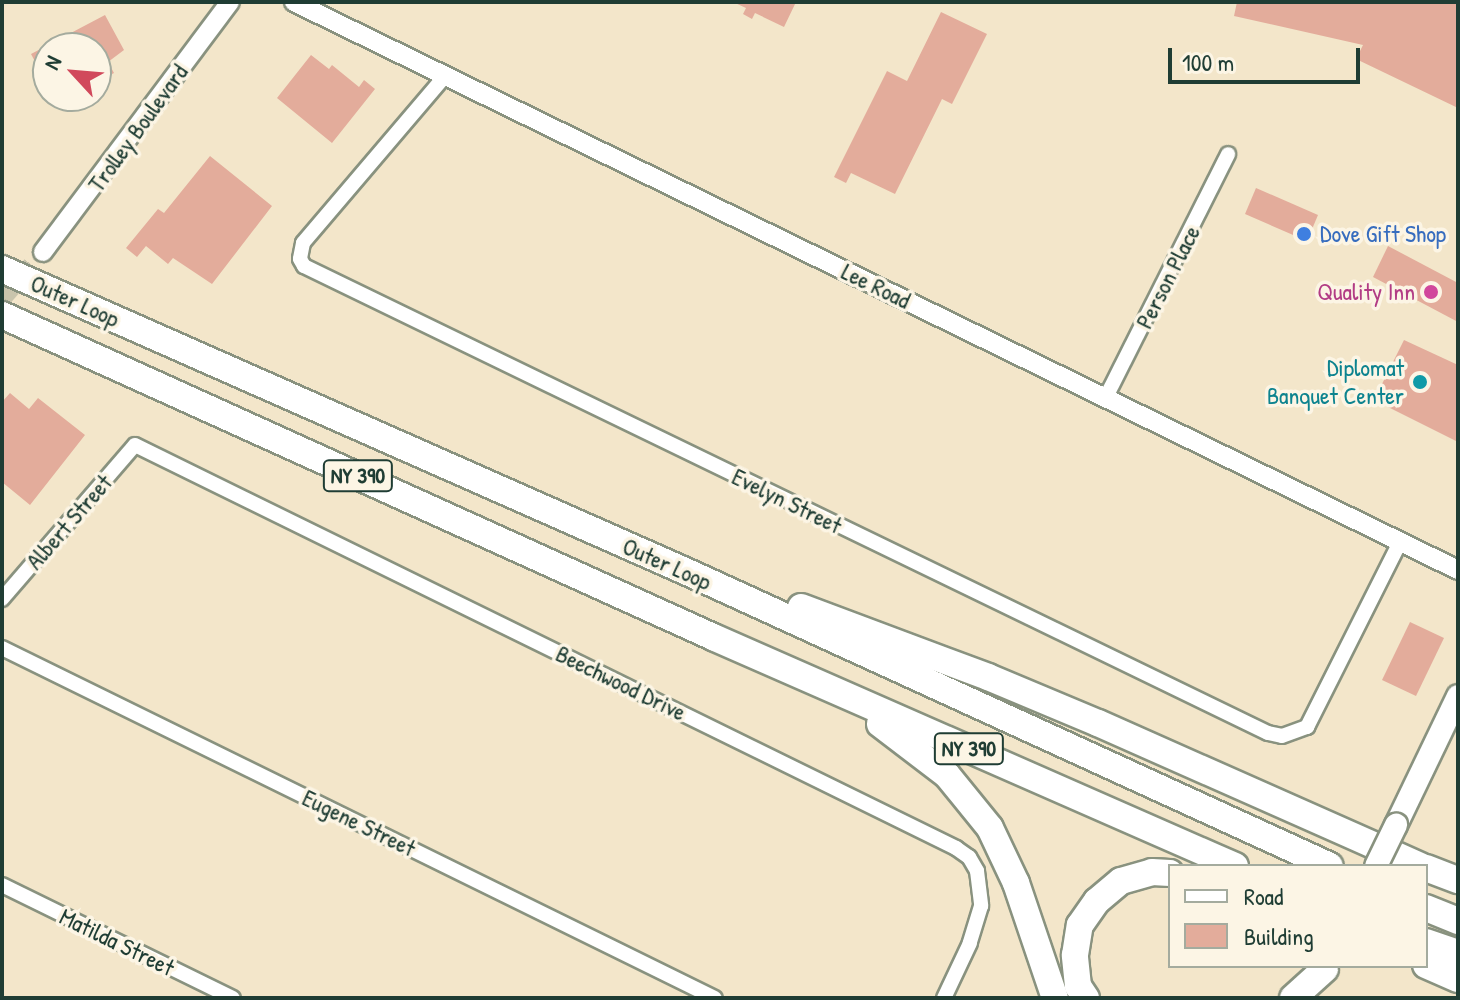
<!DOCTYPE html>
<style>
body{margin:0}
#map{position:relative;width:1460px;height:1000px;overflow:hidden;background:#f3e6ca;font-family:"Patrick Hand",sans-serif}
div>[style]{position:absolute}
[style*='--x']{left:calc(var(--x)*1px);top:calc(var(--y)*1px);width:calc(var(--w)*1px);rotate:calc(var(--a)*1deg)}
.building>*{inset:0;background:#e3ac9b}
.tertiary-tunnel>*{height:18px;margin-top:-9px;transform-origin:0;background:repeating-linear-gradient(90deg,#c9c4ac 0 18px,transparent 0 27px)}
.roads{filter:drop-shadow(2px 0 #89927f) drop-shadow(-2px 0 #89927f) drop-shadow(0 2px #89927f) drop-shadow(0 -2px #89927f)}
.minor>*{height:14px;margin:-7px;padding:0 7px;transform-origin:7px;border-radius:7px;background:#fff}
.tertiary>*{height:18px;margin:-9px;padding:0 9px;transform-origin:9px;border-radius:9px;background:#fff}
.primary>*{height:22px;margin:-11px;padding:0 11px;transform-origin:11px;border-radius:11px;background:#fff}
.motorway>*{height:26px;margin:-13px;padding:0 13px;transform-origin:13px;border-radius:13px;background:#fff}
.bridges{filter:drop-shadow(2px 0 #89927f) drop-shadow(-2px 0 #89927f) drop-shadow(0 2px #89927f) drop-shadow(0 -2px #89927f)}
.primary-bridge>*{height:22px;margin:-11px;padding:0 11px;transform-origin:11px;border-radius:11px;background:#fff}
.dots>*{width:22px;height:22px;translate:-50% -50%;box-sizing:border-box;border:4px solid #fcf5e5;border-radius:50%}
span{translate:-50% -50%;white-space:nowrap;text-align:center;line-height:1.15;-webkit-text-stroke:7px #fcf5e5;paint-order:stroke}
.shield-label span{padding:2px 6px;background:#fcf5e5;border:2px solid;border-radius:6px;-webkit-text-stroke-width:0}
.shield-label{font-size:22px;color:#1f3d34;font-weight:700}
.street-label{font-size:24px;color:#1f3d34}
.shop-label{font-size:24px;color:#366cbe}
.left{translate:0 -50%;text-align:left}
.hotel-label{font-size:24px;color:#b23c85}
.right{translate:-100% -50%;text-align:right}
.culture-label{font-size:24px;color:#0d838f}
.frame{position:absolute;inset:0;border:4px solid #1f3d34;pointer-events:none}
.legend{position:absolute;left:1168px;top:864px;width:260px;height:104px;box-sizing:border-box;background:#fcf5e5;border:2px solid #a4ab9e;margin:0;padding:10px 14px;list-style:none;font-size:24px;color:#1f3d34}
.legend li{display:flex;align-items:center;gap:16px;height:40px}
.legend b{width:40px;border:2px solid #a4ab9e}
.north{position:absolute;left:32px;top:32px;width:80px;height:80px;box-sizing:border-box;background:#fcf5e5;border:2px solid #a4ab9e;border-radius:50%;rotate:296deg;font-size:22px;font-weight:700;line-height:32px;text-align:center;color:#1f3d34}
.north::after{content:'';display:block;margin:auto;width:28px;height:36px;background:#d1495b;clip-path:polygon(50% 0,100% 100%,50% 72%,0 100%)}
.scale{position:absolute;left:1168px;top:48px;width:192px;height:36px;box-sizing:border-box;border:4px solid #1f3d34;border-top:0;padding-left:10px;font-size:24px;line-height:28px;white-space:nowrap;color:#1f3d34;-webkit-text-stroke:6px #fcf5e5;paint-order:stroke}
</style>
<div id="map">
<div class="building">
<div style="clip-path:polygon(733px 2px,796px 2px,784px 27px,755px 13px,752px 19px,743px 14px,746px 8px)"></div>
<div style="clip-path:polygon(1237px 2px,1458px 2px,1458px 108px,1356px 59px,1363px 45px,1234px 16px)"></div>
<div style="clip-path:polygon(941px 12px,987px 34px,952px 104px,942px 99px,895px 194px,851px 173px,846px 183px,834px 177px,887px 71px,907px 81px)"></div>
<div style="clip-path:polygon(105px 15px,124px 50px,108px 62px,114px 73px,96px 82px,96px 48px,48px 48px,48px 86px,31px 54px)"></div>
<div style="clip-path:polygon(311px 55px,329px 69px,332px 65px,359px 87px,364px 80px,375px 89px,332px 143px,277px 98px)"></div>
<div style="clip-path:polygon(210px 156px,272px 206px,212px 284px,173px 258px,168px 264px,146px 246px,137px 257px,126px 248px,158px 209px,164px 213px)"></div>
<div style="clip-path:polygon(1256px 188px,1318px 215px,1307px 241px,1245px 214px)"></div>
<div style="clip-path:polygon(1388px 246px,1458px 283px,1458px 322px,1373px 277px)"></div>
<div style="clip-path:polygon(1404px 340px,1458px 365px,1458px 442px,1374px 400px)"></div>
<div style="clip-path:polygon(10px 393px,29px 409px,38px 398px,85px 435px,30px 505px,2px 482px,2px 402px)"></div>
<div style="clip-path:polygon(1410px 622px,1444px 638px,1416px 696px,1382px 680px)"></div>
</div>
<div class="tertiary-tunnel">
<div style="--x:2;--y:299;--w:62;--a:-48.9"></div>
</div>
<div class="roads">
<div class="minor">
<div style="--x:445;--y:76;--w:219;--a:130.4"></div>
<div style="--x:303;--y:243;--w:16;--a:101"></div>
<div style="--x:300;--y:259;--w:8;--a:60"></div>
<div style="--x:304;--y:266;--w:1071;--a:25.85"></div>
<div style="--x:1268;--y:733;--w:14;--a:12"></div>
<div style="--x:1282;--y:736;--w:27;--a:-20"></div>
<div style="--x:1307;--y:727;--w:207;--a:-63.3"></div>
<div style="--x:1105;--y:399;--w:274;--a:-63.3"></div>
<div style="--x:2;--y:599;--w:203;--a:-49.2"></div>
<div style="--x:135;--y:445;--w:915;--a:26.14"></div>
<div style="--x:956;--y:848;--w:16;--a:35"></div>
<div style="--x:969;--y:857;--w:16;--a:60"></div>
<div style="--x:977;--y:871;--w:35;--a:83"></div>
<div style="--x:981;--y:906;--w:39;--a:107"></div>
<div style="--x:970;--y:943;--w:61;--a:115.3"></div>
<div style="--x:2;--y:648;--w:794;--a:26.15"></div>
<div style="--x:2;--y:885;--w:257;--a:26.1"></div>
</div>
<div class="tertiary">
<div style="--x:294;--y:2;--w:1295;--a:26.01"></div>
<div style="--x:43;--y:252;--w:312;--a:-53.2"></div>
</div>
<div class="primary">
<div style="--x:1396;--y:825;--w:143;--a:-64.3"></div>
</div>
<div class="motorway">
<div style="--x:2;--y:269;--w:745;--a:23.85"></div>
<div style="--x:683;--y:570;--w:711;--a:24.58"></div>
<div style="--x:2;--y:315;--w:781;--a:24.36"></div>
<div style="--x:713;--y:637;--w:570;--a:23.69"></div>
<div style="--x:801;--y:607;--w:200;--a:20.5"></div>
<div style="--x:988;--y:677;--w:119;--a:22.7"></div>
<div style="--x:1098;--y:723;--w:353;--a:23.9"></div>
<div style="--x:880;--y:724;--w:84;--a:37.3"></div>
<div style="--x:947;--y:775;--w:68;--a:50.9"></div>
<div style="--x:990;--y:828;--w:61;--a:64.7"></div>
<div style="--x:1016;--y:883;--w:121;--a:71.3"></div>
<div style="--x:1426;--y:868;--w:34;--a:21"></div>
<div style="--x:1426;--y:908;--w:35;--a:22"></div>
<div style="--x:1426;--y:942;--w:34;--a:19"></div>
<div style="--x:1426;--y:965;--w:35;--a:24"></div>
<div style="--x:1086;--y:998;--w:14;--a:-124"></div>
<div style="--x:1078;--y:986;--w:31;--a:-96"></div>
<div style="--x:1075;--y:955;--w:30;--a:-81"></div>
<div style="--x:1080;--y:925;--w:29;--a:-55"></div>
<div style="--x:1097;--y:901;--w:31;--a:-40"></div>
<div style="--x:1121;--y:881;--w:32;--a:-16"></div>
<div style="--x:1152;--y:872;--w:18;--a:3"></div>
<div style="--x:1293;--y:998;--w:43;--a:-42.2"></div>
</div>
</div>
<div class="bridges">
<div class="primary-bridge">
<div style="--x:1376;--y:866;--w:46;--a:-64"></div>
</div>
</div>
<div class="dots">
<div style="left:1304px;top:234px;background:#3f7fe0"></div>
<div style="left:1431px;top:292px;background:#d1479c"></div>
<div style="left:1420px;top:382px;background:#0f9aa8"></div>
</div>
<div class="shield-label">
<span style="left:358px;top:476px">NY 390</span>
<span style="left:969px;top:749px">NY 390</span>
</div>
<div class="street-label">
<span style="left:138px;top:128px;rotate:-54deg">Trolley Boulevard</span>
<span style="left:1168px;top:277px;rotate:-63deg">Person Place</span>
<span style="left:876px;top:286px;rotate:26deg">Lee Road</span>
<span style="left:75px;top:301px;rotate:24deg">Outer Loop</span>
<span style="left:787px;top:501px;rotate:26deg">Evelyn Street</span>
<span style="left:69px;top:522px;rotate:-49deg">Albert Street</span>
<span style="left:667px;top:564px;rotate:24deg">Outer Loop</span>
<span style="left:621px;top:683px;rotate:26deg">Beechwood Drive</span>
<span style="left:359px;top:823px;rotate:26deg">Eugene Street</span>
<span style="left:117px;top:942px;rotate:26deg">Matilda Street</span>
</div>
<div class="shop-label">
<span class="left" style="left:1320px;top:234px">Dove Gift Shop</span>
</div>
<div class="hotel-label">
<span class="right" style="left:1415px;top:292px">Quality Inn</span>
</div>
<div class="culture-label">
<span class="right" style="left:1404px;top:382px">Diplomat<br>Banquet Center</span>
</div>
<div class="frame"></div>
<ul class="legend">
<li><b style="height:10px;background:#fff"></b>Road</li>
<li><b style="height:22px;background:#e3ac9b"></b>Building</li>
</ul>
<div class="north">N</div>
<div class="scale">100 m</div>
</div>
